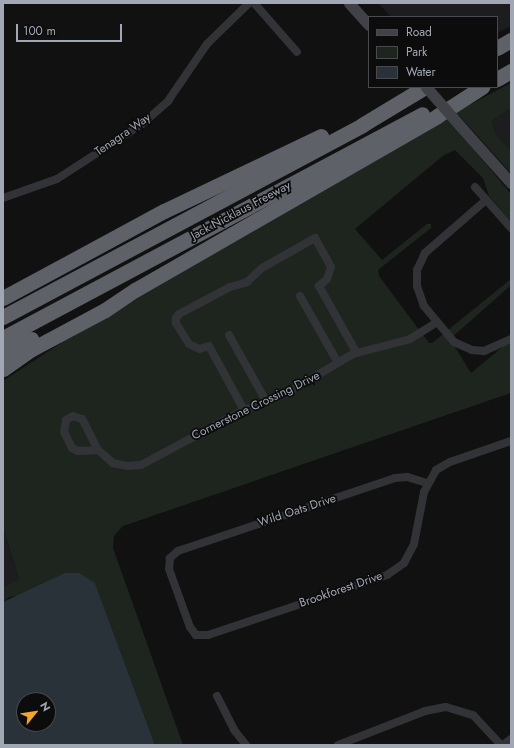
<!DOCTYPE html>
<style>
body{margin:0}
#map{position:relative;width:514px;height:748px;overflow:hidden;background:#111112;font-family:Jost,sans-serif}
div>[style]{position:absolute}
[style*='--x']{left:calc(var(--x)*1px);top:calc(var(--y)*1px);width:calc(var(--w)*1px);rotate:calc(var(--a)*1deg)}
.built>*{inset:0;background:#1d1d1f}
.green>*{inset:0;background:#1d251e}
.water>*{inset:0;background:#293238}
.minor>*{height:8px;margin:-4px;padding:0 4px;transform-origin:4px;border-radius:4px;background:#323337}
.secondary>*{height:11px;margin:-5.5px;padding:0 5.5px;transform-origin:5.5px;border-radius:5.5px;background:#404247}
.motorway>*{height:15px;margin:-7.5px;padding:0 7.5px;transform-origin:7.5px;border-radius:7.5px;background:#5e6168}
.secondary-bridge>*{height:11px;margin:-5.5px;padding:0 5.5px;transform-origin:5.5px;border-radius:5.5px;background:#404247}
span{translate:-50% -50%;white-space:nowrap;text-align:center;line-height:1.15;-webkit-text-stroke:3.5px #0c0c0d;paint-order:stroke}
.street-label{font-size:12px;color:#a2a8b3}
.frame{position:absolute;inset:0;border:4px solid #a2a8b3;pointer-events:none}
.legend{position:absolute;left:368px;top:16px;width:130px;height:72px;box-sizing:border-box;background:#0c0c0d;border:1px solid #484a4f;margin:0;padding:5px 7px;list-style:none;font-size:12px;color:#a2a8b3}
.legend li{display:flex;align-items:center;gap:8px;height:20px}
.legend b{width:20px;border:1px solid #484a4f}
.north{position:absolute;left:16px;top:692px;width:40px;height:40px;box-sizing:border-box;background:#0c0c0d;border:1px solid #484a4f;border-radius:50%;rotate:60deg;font-size:11px;font-weight:700;line-height:16px;text-align:center;color:#a2a8b3}
.north::after{content:'';display:block;margin:auto;width:14px;height:18px;background:#f2a529;clip-path:polygon(50% 0,100% 100%,50% 72%,0 100%)}
.scale{position:absolute;left:16px;top:24px;width:106px;height:18px;box-sizing:border-box;border:2px solid #a2a8b3;border-top:0;padding-left:5px;font-size:12px;line-height:14px;white-space:nowrap;color:#a2a8b3;-webkit-text-stroke:3px #0c0c0d;paint-order:stroke}
</style>
<div id="map">
<div class="built">
<div style="clip-path:polygon(378px 3px,511px 3px,511px 26px,497px 33px,497px 17px,391px 17px)"></div>
<div style="clip-path:polygon(511px 108px,511px 151px,495px 133px,492px 121px)"></div>
<div style="clip-path:polygon(3px 527px,19px 580px,3px 587px)"></div>
</div>
<div class="green">
<div style="clip-path:polygon(511px 83px,511px 108px,492px 121px,495px 133px,511px 151px,511px 173px,456px 112px)"></div>
<div style="clip-path:polygon(447px 118px,511px 194px,511px 222px,489px 196px,483px 178px,455px 150px,444px 155px,355px 229px,382px 260px,427px 224px,431px 224px,431px 228px,378px 270px,379px 276px,429px 343px,432px 343px,511px 279px,511px 285px,450px 339px,471px 373px,511px 340px,511px 393px,123px 526px,114px 536px,113px 548px,183px 745px,155px 745px,95px 583px,10px 597px,3px 602px,3px 587px,19px 579px,3px 527px,3px 381px,64px 341px)"></div>
</div>
<div class="water">
<div style="clip-path:polygon(evenodd,65px 573px,79px 573px,95px 583px,155px 745px,3px 745px,3px 602px,65px 573px,24px 700px,48px 700px,48px 724px,24px 724px,24px 700px)"></div>
</div>
<div class="minor">
<div style="--x:254;--y:3;--w:65;--a:48.7"></div>
<div style="--x:475;--y:187;--w:55;--a:48.7"></div>
<div style="--x:3;--y:198;--w:57;--a:-19.4"></div>
<div style="--x:57;--y:179;--w:101;--a:-32.9"></div>
<div style="--x:142;--y:124;--w:35;--a:-41"></div>
<div style="--x:168;--y:101;--w:69;--a:-55.6"></div>
<div style="--x:207;--y:44;--w:59;--a:-44.3"></div>
<div style="--x:486;--y:200;--w:81;--a:139"></div>
<div style="--x:425;--y:253;--w:19;--a:115"></div>
<div style="--x:417;--y:270;--w:16;--a:90"></div>
<div style="--x:417;--y:286;--w:21;--a:71"></div>
<div style="--x:424;--y:306;--w:47;--a:50.2"></div>
<div style="--x:454;--y:342;--w:20;--a:24"></div>
<div style="--x:472;--y:350;--w:12;--a:5"></div>
<div style="--x:484;--y:351;--w:30;--a:-24"></div>
<div style="--x:300;--y:296;--w:77;--a:60.4"></div>
<div style="--x:229;--y:335;--w:76;--a:60.7"></div>
<div style="--x:244;--y:410;--w:73;--a:-118.7"></div>
<div style="--x:209;--y:346;--w:10;--a:163"></div>
<div style="--x:199;--y:349;--w:11;--a:-153"></div>
<div style="--x:189;--y:344;--w:25;--a:-122"></div>
<div style="--x:176;--y:323;--w:5;--a:-90"></div>
<div style="--x:176;--y:318;--w:5;--a:-53"></div>
<div style="--x:179;--y:314;--w:58;--a:-27.9"></div>
<div style="--x:230;--y:287;--w:18;--a:-16"></div>
<div style="--x:247;--y:282;--w:21;--a:-43"></div>
<div style="--x:262;--y:268;--w:61;--a:-29.5"></div>
<div style="--x:315;--y:238;--w:33;--a:61"></div>
<div style="--x:331;--y:267;--w:13;--a:108"></div>
<div style="--x:327;--y:279;--w:11;--a:139"></div>
<div style="--x:319;--y:286;--w:76;--a:60.7"></div>
<div style="--x:98;--y:450;--w:35;--a:-117"></div>
<div style="--x:82;--y:419;--w:9;--a:-162"></div>
<div style="--x:73;--y:416;--w:8;--a:150"></div>
<div style="--x:66;--y:420;--w:12;--a:99"></div>
<div style="--x:64;--y:432;--w:18;--a:63"></div>
<div style="--x:72;--y:448;--w:7;--a:27"></div>
<div style="--x:78;--y:451;--w:20;--a:-3"></div>
<div style="--x:98;--y:450;--w:20;--a:41"></div>
<div style="--x:113;--y:463;--w:14;--a:12"></div>
<div style="--x:127;--y:466;--w:14;--a:-4"></div>
<div style="--x:141;--y:465;--w:117;--a:-28.1"></div>
<div style="--x:244;--y:410;--w:46;--a:-21.6"></div>
<div style="--x:287;--y:393;--w:77;--a:-30.6"></div>
<div style="--x:353;--y:354;--w:59;--a:-14.7"></div>
<div style="--x:410;--y:339;--w:31;--a:-32"></div>
<div style="--x:427;--y:483;--w:21;--a:-163"></div>
<div style="--x:407;--y:477;--w:12;--a:175"></div>
<div style="--x:395;--y:478;--w:229;--a:161.4"></div>
<div style="--x:178;--y:551;--w:11;--a:139"></div>
<div style="--x:170;--y:558;--w:11;--a:95"></div>
<div style="--x:169;--y:569;--w:62;--a:70.1"></div>
<div style="--x:190;--y:627;--w:10;--a:53"></div>
<div style="--x:196;--y:635;--w:12;--a:0"></div>
<div style="--x:208;--y:635;--w:189;--a:-18.5"></div>
<div style="--x:387;--y:575;--w:21;--a:-35"></div>
<div style="--x:404;--y:563;--w:21;--a:-62"></div>
<div style="--x:414;--y:544;--w:53;--a:-79.1"></div>
<div style="--x:424;--y:492;--w:25;--a:-61"></div>
<div style="--x:436;--y:470;--w:16;--a:-30"></div>
<div style="--x:450;--y:462;--w:65;--a:-19"></div>
<div style="--x:217;--y:696;--w:38;--a:63"></div>
<div style="--x:234;--y:730;--w:19;--a:51"></div>
<div style="--x:338;--y:745;--w:93;--a:-21.3"></div>
<div style="--x:425;--y:711;--w:21;--a:-11"></div>
<div style="--x:446;--y:707;--w:28;--a:17"></div>
<div style="--x:473;--y:715;--w:41;--a:47"></div>
<div style="--x:503;--y:745;--w:10;--a:-37"></div>
</div>
<div class="secondary">
<div style="--x:349;--y:3;--w:30;--a:48"></div>
<div style="--x:477;--y:145;--w:51;--a:48.2"></div>
</div>
<div class="motorway">
<div style="--x:497;--y:48;--w:16;--a:-30"></div>
<div style="--x:497;--y:79;--w:16;--a:-30"></div>
<div style="--x:3;--y:298;--w:183;--a:-28.4"></div>
<div style="--x:164;--y:211;--w:174;--a:-25.5"></div>
<div style="--x:3;--y:317;--w:407;--a:-28.1"></div>
<div style="--x:362;--y:125;--w:74;--a:-31.1"></div>
<div style="--x:3;--y:338;--w:475;--a:-28.1"></div>
<div style="--x:3;--y:354;--w:32;--a:-28"></div>
<div style="--x:3;--y:369;--w:35;--a:-35"></div>
<div style="--x:32;--y:349;--w:83;--a:-28.1"></div>
<div style="--x:105;--y:310;--w:36;--a:-34"></div>
<div style="--x:135;--y:290;--w:349;--a:-29.9"></div>
<div style="--x:437;--y:116;--w:54;--a:-32.8"></div>
</div>
<div class="secondary-bridge">
<div style="--x:426;--y:87;--w:77;--a:48.7"></div>
</div>
<div class="street-label">
<span style="left:123px;top:135px;rotate:-35deg">Tenagra Way</span>
<span style="left:241px;top:211px;rotate:-28deg">Jack Nicklaus Freeway</span>
<span style="left:256px;top:406px;rotate:-26deg">Cornerstone Crossing Drive</span>
<span style="left:297px;top:511px;rotate:-18deg">Wild Oats Drive</span>
<span style="left:341px;top:590px;rotate:-19deg">Brookforest Drive</span>
</div>
<div class="frame"></div>
<ul class="legend">
<li><b style="height:5px;background:#404247"></b>Road</li>
<li><b style="height:11px;background:#1d251e"></b>Park</li>
<li><b style="height:11px;background:#293238"></b>Water</li>
</ul>
<div class="north">N</div>
<div class="scale">100 m</div>
</div>
